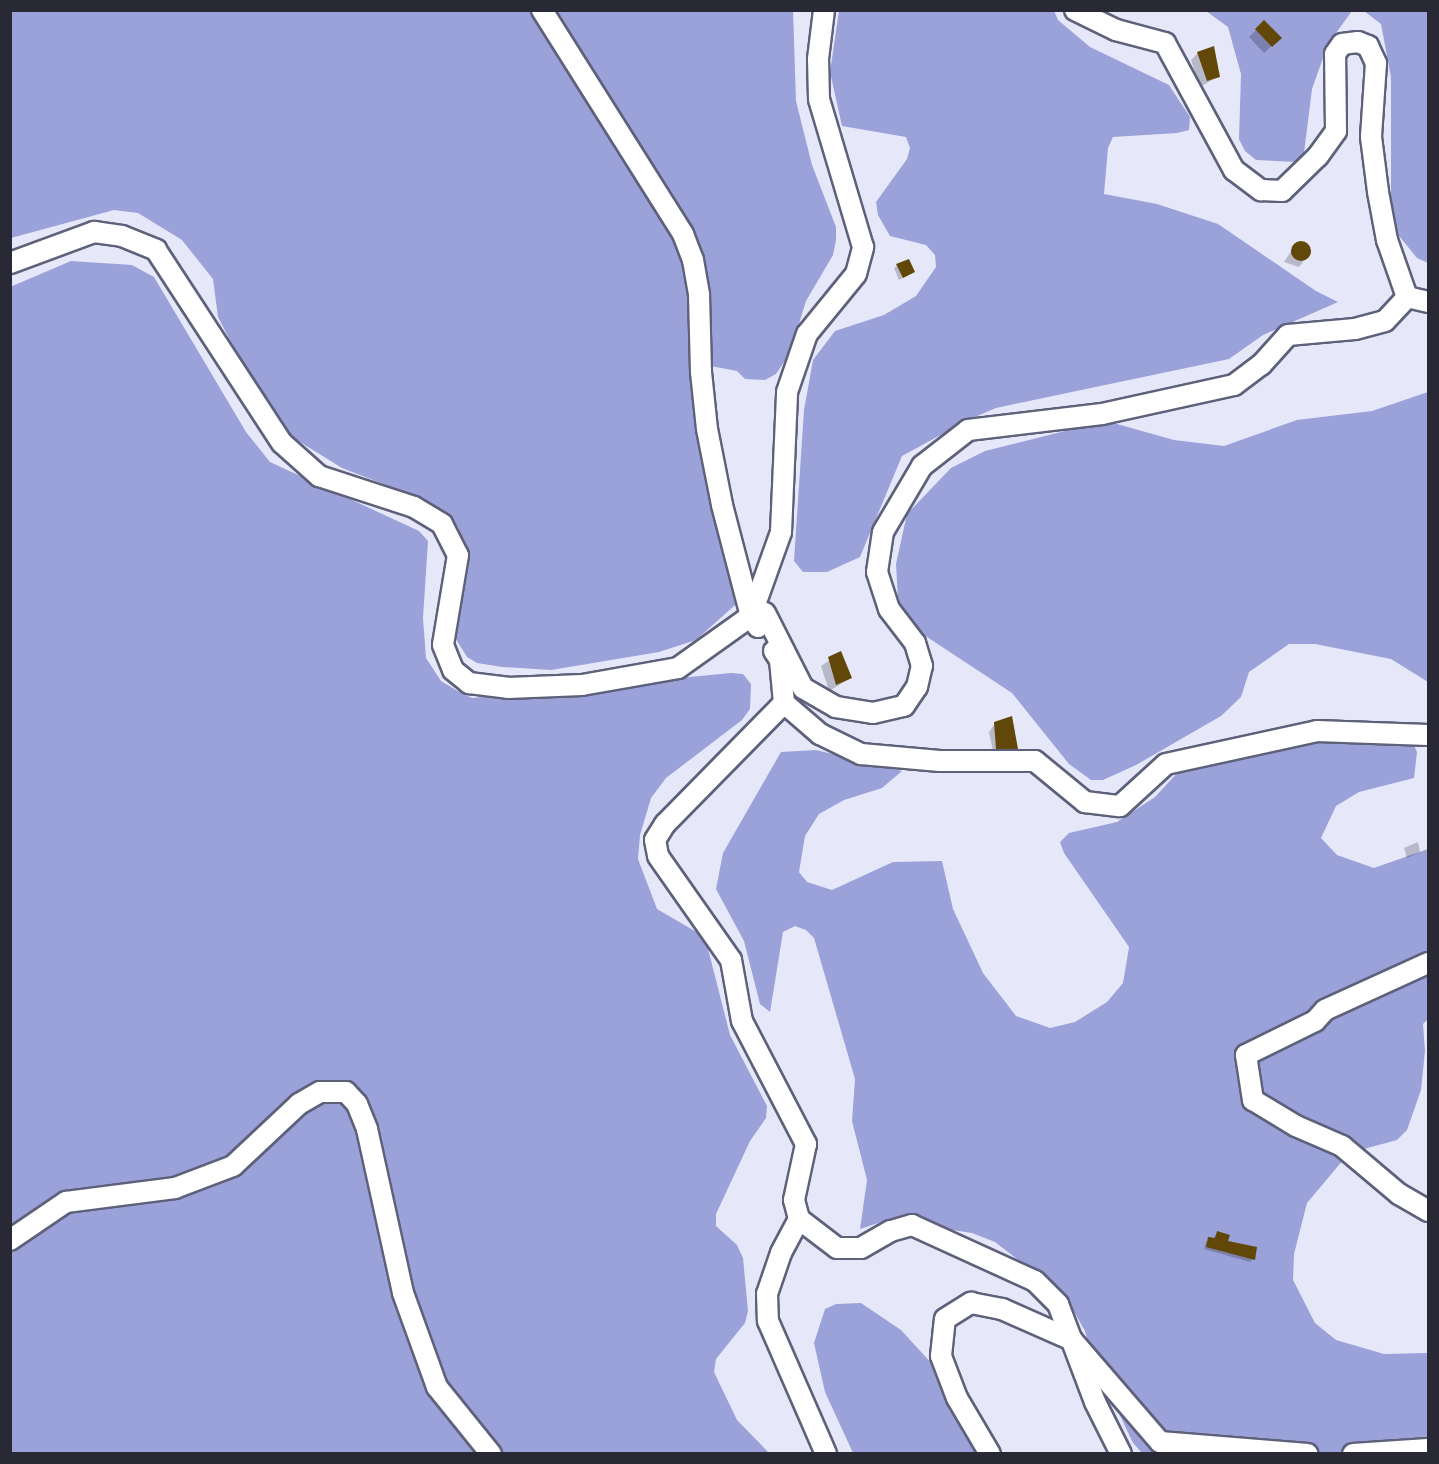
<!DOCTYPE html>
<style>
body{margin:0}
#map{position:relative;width:1439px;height:1464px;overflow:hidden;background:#e6e8fa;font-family:Quicksand,sans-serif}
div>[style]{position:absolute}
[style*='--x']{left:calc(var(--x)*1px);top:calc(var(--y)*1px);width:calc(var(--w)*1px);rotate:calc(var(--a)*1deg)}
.forest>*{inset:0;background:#9ba1d9}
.shadow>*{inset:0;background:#0003}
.building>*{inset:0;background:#614708}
.round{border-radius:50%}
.roads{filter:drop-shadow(2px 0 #5e617a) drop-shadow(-2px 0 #5e617a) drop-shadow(0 2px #5e617a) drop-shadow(0 -2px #5e617a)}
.minor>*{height:20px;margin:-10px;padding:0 10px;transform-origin:10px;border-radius:10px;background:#fff}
span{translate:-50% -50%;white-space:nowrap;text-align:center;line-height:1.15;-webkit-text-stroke:6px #f6f7fd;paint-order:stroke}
.frame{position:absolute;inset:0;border:12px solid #282934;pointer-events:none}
</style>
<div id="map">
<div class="forest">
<div style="clip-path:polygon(793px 10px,796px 101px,812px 165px,836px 227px,836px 240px,833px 255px,806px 301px,790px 353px,776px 374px,765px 380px,745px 379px,737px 371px,711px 366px,703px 378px,744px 597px,696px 640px,659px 652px,551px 670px,502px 667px,477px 663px,467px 657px,454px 636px,462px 539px,458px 527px,430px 502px,342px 468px,284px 432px,251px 381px,218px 317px,213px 279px,182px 240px,138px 213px,114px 210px,11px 238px,11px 11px)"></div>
<div style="clip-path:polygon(839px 11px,1054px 11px,1058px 20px,1090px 47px,1169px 85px,1190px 117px,1189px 130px,1177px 133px,1113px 137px,1108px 148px,1104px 194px,1157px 204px,1218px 224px,1316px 291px,1338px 302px,1263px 335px,1229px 359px,996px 408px,970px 419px,902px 456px,860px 557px,827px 572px,803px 572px,794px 561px,804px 410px,813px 360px,835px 331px,884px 315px,916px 296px,936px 267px,935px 255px,926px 245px,890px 236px,878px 215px,876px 202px,907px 159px,910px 148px,906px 137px,842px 126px,830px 72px)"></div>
<div style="clip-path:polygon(1206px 11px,1352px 11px,1328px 44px,1312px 89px,1304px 153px,1295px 162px,1256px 160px,1245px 151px,1239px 139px,1241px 74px,1228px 27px)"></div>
<div style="clip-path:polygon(1364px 11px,1428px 11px,1428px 263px,1417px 258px,1391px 226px,1391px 77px,1381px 24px)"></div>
<div style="clip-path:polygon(71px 261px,132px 265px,154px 277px,246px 432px,270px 462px,419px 531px,428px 541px,423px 618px,426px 658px,441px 681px,461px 693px,472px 698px,731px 673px,743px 674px,751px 684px,750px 709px,742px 720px,666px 778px,651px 798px,640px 835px,638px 859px,657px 909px,705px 937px,730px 1035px,767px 1106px,766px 1118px,750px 1141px,716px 1214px,716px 1226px,737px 1245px,743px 1258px,748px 1311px,745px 1323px,716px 1359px,714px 1372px,737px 1420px,769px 1453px,11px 1453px,10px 287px)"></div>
<div style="clip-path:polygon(1428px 392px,1428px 682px,1391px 659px,1315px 644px,1289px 644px,1249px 672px,1241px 697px,1221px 716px,1136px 765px,1103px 780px,1091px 780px,1069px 764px,1012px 693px,918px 631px,898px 600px,896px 564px,907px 514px,951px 468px,985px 451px,1093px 424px,1117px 424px,1174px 440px,1224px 446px,1297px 420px,1372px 411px)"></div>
<div style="clip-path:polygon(1302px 736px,1412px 741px,1417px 752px,1414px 778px,1359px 792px,1336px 806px,1321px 838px,1337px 855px,1374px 868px,1428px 849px,1428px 1019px,1423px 1024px,1425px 1051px,1421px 1090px,1407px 1130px,1397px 1140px,1349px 1153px,1307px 1203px,1294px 1254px,1293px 1280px,1315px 1323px,1336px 1340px,1384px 1354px,1428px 1353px,1428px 1453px,1142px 1453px,1133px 1443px,1092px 1356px,1085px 1331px,1072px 1308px,1044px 1280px,995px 1242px,972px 1233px,887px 1220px,860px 1229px,867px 1180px,852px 1121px,855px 1079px,814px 938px,806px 930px,795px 926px,783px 932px,770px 1012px,760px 1004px,744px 941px,716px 889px,723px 853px,781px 752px,816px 750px,902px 771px,882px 788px,844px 800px,819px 814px,805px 836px,799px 872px,807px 882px,832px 890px,893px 862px,942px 861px,953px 909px,983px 973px,1016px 1016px,1050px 1028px,1075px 1022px,1107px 1002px,1123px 983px,1129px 947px,1064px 853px,1060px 842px,1069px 833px,1117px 822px,1155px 797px,1180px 770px)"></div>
<div style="clip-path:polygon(861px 1303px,901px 1330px,944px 1377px,1003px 1453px,853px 1453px,825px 1392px,814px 1343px,825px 1309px,836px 1304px)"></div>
</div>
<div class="shadow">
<div style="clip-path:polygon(1264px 22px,1280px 38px,1264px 53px,1249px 37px)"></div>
<div style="clip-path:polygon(1198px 53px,1219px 76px,1200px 87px,1191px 60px)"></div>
<div style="clip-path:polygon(1297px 242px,1311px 251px,1299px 267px,1284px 262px)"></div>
<div style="clip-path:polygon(897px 266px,913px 272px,899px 280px,894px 268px)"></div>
<div style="clip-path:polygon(840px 653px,851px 678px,829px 691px,821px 666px)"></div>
<div style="clip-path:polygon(996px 722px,1016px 748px,1013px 751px,993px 751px,989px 732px)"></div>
<div style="clip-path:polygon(1418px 842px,1420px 852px,1407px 858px,1404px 848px)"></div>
<div style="clip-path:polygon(1218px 1232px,1226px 1242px,1253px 1259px,1250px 1262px,1204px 1249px,1206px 1242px,1213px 1239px)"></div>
</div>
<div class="building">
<div style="clip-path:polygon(1264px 20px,1282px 38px,1272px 47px,1255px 29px)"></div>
<div style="clip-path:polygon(1214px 46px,1220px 77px,1207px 81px,1197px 52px)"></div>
<div class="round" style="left:1291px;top:241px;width:20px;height:20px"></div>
<div style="clip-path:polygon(909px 259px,915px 272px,903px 278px,896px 264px)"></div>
<div style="clip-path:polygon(841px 651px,852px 678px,836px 685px,828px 657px)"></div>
<div style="clip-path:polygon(1012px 716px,1018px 749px,996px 749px,994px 722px)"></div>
<div style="clip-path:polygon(1217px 1231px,1230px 1235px,1228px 1241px,1257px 1247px,1255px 1260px,1206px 1247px,1208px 1237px,1215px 1238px)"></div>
</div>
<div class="roads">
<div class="minor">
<div style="--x:542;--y:10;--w:265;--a:57.8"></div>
<div style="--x:683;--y:234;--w:28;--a:69"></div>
<div style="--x:693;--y:260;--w:36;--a:80"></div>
<div style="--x:699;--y:295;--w:77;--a:88.5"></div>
<div style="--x:701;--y:372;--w:57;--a:84"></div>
<div style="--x:707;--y:429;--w:77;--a:78.8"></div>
<div style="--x:722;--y:505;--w:115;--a:75.4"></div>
<div style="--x:751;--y:616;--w:13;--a:58"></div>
<div style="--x:1075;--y:10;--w:46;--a:26"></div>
<div style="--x:1116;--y:30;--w:51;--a:14.9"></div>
<div style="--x:1165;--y:43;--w:145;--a:61.5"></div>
<div style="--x:1234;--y:170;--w:34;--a:37"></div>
<div style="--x:1261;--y:190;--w:21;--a:3"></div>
<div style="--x:1282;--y:191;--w:50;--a:-44.2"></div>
<div style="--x:1318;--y:156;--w:31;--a:-54"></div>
<div style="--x:1336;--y:131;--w:77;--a:-90.7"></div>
<div style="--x:1335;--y:54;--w:12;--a:-55"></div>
<div style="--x:1342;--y:44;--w:16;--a:-7"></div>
<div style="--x:1358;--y:42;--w:11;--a:22"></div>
<div style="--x:1368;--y:46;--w:19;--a:65"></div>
<div style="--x:1376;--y:63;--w:74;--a:93.9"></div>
<div style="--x:1371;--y:137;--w:55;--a:82.7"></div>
<div style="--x:1378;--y:192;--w:49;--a:79.4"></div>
<div style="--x:1387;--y:240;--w:60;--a:70.7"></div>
<div style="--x:10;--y:263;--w:90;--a:-20.3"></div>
<div style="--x:94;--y:232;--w:28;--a:8"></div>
<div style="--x:122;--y:236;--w:37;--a:22"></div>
<div style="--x:156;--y:250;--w:230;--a:56.9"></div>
<div style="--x:282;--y:443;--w:50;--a:41.7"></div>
<div style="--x:319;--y:476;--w:100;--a:18.1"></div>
<div style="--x:414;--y:507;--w:33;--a:31"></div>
<div style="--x:442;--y:524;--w:35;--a:63"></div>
<div style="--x:458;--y:555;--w:91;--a:99.5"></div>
<div style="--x:443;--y:645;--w:27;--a:68"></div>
<div style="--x:453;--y:670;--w:21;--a:39"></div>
<div style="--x:469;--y:683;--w:39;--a:7"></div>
<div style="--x:508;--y:688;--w:74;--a:-2.3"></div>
<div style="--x:582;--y:685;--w:97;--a:-10"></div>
<div style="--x:678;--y:668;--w:90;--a:-35.5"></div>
<div style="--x:751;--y:616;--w:14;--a:-12"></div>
<div style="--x:765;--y:613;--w:84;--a:63.1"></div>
<div style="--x:803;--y:688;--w:38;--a:30"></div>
<div style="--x:836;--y:707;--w:37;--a:9"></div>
<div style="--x:873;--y:713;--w:32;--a:-13"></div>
<div style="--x:904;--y:706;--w:23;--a:-56"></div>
<div style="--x:917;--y:687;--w:22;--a:-77"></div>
<div style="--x:922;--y:666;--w:24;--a:-107"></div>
<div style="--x:915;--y:643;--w:43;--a:-127.4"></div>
<div style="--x:889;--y:609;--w:39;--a:-108"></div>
<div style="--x:877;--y:572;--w:40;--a:-81.5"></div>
<div style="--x:883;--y:532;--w:77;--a:-59.4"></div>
<div style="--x:922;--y:466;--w:58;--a:-38"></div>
<div style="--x:968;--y:430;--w:135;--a:-6.8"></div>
<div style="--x:1102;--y:414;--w:135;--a:-12.4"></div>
<div style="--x:1234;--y:385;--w:34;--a:-37"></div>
<div style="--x:1261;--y:365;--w:40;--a:-48"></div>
<div style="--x:1288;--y:335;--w:67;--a:-5.1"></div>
<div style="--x:1355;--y:329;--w:31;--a:-15"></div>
<div style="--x:1385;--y:321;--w:33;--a:-47"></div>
<div style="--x:1407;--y:297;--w:22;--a:13"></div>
<div style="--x:751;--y:616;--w:89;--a:-70.3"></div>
<div style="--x:781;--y:532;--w:140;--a:-87.5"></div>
<div style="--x:787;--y:392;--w:61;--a:-71"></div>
<div style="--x:807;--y:334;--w:77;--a:-50.8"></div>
<div style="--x:856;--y:274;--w:28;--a:-75"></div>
<div style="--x:863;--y:247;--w:154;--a:-106.6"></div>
<div style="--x:819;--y:99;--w:40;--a:-91.4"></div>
<div style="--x:818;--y:59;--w:49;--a:-83"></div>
<div style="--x:774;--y:651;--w:11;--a:56"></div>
<div style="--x:780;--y:660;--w:43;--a:84.7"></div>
<div style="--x:784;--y:703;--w:48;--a:40.7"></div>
<div style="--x:820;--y:734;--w:46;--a:26"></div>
<div style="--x:861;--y:754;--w:79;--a:5.1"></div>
<div style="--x:940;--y:761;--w:95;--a:0"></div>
<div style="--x:1035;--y:761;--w:65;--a:39.4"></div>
<div style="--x:1085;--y:802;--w:35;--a:7"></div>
<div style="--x:1120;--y:806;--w:62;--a:-42.4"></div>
<div style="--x:1166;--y:764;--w:155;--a:-12.3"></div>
<div style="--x:1317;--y:731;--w:111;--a:2.1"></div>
<div style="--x:784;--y:703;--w:170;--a:134.5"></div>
<div style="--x:665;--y:824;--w:19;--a:122"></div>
<div style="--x:655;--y:840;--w:16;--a:79"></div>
<div style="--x:658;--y:856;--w:127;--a:54.9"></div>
<div style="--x:731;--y:960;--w:62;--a:79.8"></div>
<div style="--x:742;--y:1021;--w:139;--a:62.5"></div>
<div style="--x:806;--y:1144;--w:57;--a:102.1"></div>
<div style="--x:794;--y:1200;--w:20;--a:75"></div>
<div style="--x:799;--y:1219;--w:48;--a:37.3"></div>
<div style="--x:837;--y:1248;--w:24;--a:0"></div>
<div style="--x:861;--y:1248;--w:34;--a:-30"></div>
<div style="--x:891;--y:1231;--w:22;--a:-16"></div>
<div style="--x:912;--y:1225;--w:135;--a:24.5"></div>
<div style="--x:1035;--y:1281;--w:33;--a:45"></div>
<div style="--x:1058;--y:1304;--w:105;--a:69.3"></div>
<div style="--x:1095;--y:1402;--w:58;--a:63.4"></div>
<div style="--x:1428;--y:963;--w:113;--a:155.5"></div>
<div style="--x:1325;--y:1010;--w:15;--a:132"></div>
<div style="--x:1315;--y:1021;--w:77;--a:153.8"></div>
<div style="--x:1246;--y:1055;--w:46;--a:81.2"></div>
<div style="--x:1253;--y:1100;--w:50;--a:31.2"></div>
<div style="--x:1296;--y:1126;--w:50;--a:23.5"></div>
<div style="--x:1342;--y:1146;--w:75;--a:40.1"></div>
<div style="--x:1399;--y:1194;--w:34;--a:30"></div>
<div style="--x:799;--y:1219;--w:38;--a:118"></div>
<div style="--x:781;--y:1253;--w:43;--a:108.9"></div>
<div style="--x:767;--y:1294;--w:27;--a:88"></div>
<div style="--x:768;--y:1321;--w:145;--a:66.4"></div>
<div style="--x:10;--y:1240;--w:68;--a:-34.2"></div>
<div style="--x:66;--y:1202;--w:110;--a:-7.3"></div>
<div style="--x:175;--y:1188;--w:62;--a:-20.8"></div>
<div style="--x:233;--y:1166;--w:91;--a:-43.2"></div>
<div style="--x:299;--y:1104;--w:24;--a:-30"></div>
<div style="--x:320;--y:1092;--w:26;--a:0"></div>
<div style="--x:346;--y:1092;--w:16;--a:47"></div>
<div style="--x:357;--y:1104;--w:27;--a:68"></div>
<div style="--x:367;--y:1129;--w:168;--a:77.6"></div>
<div style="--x:403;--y:1293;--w:100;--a:70.1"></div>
<div style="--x:437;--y:1387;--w:86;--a:51.1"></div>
<div style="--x:990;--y:1454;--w:65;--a:-120.5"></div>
<div style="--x:957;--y:1398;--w:45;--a:-110.9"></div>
<div style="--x:941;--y:1356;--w:37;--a:-84"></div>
<div style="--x:945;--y:1319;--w:31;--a:-32"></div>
<div style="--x:971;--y:1303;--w:32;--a:11"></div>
<div style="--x:1002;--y:1309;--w:77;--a:23.9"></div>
<div style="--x:1072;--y:1340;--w:135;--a:49.2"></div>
<div style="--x:1160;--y:1442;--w:148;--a:4.6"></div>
<div style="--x:1353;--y:1454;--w:75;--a:-3.8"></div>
</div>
</div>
<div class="frame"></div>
</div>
